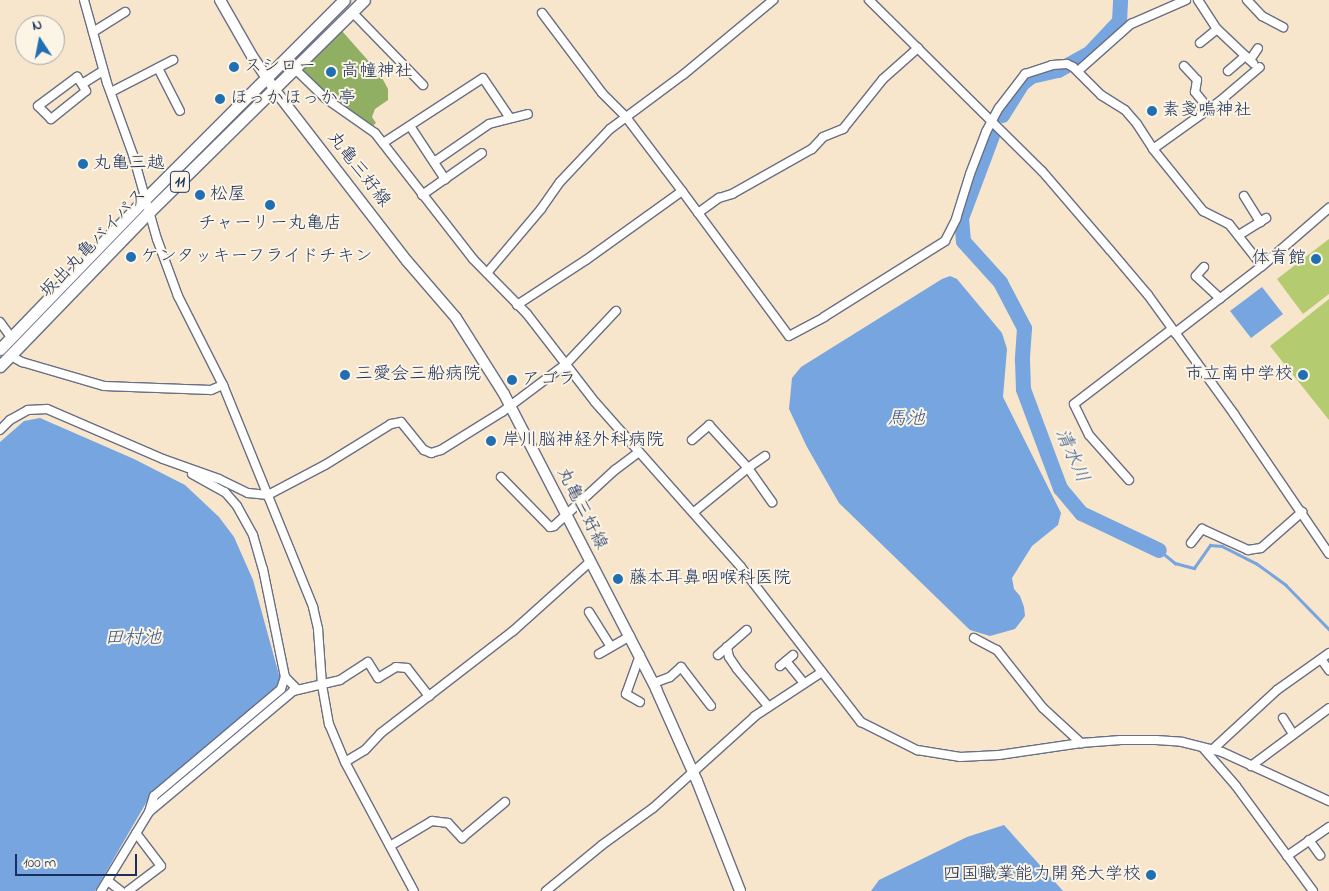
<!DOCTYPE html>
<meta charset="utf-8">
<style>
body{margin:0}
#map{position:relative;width:1329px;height:891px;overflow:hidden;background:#f7e5cc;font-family:"Indie Flower","Klee One",sans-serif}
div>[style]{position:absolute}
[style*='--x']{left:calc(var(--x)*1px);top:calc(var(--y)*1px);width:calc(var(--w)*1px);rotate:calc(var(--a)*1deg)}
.green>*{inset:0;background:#b5cb6f}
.forest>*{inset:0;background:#90af62}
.water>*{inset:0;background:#76a5df}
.stream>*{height:2.5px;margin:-1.25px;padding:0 1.25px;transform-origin:1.25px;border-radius:1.25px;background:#76a5df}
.river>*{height:15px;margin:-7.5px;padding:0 7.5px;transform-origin:7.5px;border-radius:7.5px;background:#76a5df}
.roads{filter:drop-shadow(1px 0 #686f84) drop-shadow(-1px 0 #686f84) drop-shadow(0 1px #686f84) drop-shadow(0 -1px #686f84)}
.minor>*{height:8px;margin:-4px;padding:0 4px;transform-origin:4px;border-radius:4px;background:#fff}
.major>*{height:10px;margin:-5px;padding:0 5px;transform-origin:5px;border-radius:5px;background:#fff}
.highway>*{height:11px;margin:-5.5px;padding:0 5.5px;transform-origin:5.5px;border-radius:5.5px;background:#fff}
.dots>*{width:14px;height:14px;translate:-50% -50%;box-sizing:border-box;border:2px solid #fcf5e5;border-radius:50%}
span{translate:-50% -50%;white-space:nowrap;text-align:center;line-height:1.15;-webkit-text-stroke:4px #fcf5e5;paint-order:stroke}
.shield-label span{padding:1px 4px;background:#fcf5e5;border:1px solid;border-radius:4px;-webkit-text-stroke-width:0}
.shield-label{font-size:16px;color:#1b2f5e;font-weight:700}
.poi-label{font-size:18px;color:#1b2f5e}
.left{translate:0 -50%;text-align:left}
.right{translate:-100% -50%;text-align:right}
.street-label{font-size:18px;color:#1b2f5e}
.water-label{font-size:19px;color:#3b588b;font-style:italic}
.north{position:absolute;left:15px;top:15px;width:50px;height:50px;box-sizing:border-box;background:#fcf5e5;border:1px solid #a2a6af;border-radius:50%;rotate:349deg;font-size:14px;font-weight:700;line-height:20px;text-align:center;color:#1b2f5e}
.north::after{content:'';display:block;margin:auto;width:18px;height:22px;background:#1f6fb2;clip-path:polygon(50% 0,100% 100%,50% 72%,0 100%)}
.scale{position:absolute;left:15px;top:854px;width:122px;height:22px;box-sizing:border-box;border:2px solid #1b2f5e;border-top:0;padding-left:6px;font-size:15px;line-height:18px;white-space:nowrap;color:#1b2f5e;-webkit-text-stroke:4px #fcf5e5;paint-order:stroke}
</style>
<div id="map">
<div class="green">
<div style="clip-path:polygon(1329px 239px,1329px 294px,1303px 314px,1277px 279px)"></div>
<div style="clip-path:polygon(1329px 299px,1329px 420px,1270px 346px)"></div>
</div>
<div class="forest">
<div style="clip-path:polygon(342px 31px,380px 74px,388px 89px,388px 100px,375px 109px,372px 117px,376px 123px,371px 127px,329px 97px,302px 71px)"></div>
</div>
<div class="water">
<div style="clip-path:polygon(950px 276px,957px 279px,1002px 333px,1007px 349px,1003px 397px,1061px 513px,1058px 525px,1032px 546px,1012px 578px,1014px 589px,1020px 596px,1024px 607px,1025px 616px,1015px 629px,990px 636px,970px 630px,839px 503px,807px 447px,789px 409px,792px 378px,801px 367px,942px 279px)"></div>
<div style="clip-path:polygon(1262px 287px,1283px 314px,1251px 338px,1230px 311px)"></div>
<div style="clip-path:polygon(40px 418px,134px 459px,185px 485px,219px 517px,234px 537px,253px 580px,279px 675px,279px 684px,273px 692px,150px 796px,95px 891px,0 891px,0 442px,24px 421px)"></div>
<div style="clip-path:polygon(1004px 825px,1063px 891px,871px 891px,879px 880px,967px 837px)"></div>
</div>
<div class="stream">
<div style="--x:1159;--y:550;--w:21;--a:39"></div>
<div style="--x:1175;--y:563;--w:20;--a:15"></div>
<div style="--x:1194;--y:568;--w:28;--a:-55"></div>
<div style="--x:1210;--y:545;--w:12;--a:5"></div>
<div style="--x:1222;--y:546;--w:38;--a:27"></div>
<div style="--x:1256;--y:563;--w:37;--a:36"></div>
<div style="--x:1286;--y:585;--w:62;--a:45.7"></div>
</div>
<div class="river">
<div style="--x:1002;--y:115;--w:38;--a:-58"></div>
<div style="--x:1022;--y:83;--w:11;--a:-38"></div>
<div style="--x:1031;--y:76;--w:28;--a:-13"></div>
<div style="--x:1058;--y:70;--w:35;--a:-29"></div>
<div style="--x:1089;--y:53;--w:44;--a:-46.8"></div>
<div style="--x:1119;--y:21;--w:21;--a:-87"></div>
<div style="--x:992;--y:135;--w:89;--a:110.5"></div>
<div style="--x:961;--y:218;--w:23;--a:85"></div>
<div style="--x:963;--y:241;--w:55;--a:47.9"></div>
<div style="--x:1000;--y:282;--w:52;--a:62.4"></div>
<div style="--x:1024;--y:328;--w:32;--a:94"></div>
<div style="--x:1022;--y:360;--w:29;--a:88"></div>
<div style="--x:1023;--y:389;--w:106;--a:69.5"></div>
<div style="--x:1060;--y:488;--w:33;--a:50"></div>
<div style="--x:1081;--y:513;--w:86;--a:25.4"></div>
</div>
<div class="roads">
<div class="minor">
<div style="--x:84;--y:0;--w:86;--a:74.5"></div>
<div style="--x:107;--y:83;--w:77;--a:70.1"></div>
<div style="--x:133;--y:155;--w:87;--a:74.1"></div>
<div style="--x:157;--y:239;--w:61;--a:69.8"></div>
<div style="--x:178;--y:296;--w:100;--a:63.2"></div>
<div style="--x:223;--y:385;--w:240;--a:67.9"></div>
<div style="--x:313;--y:607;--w:23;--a:77"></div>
<div style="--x:318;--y:629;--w:56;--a:85.9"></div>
<div style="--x:322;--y:685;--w:40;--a:80"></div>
<div style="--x:329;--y:724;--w:41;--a:67.2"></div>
<div style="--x:345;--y:762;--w:146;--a:61.9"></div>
<div style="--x:869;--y:0;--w:243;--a:44.7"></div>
<div style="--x:1042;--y:171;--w:104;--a:49.3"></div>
<div style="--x:1110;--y:250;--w:59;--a:49.8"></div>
<div style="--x:1148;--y:295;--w:147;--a:54.1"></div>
<div style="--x:1234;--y:414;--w:169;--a:55.8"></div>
<div style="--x:1198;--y:0;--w:35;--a:57"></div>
<div style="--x:1217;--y:29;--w:50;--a:43.4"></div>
<div style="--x:1247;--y:0;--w:22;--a:47"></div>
<div style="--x:1262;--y:16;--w:24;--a:28"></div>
<div style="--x:352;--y:12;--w:102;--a:45.8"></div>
<div style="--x:542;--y:13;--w:100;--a:53.1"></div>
<div style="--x:602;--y:93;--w:34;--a:45"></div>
<div style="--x:626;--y:117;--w:93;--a:52.9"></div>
<div style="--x:682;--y:191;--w:180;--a:53.6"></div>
<div style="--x:789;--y:336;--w:40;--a:-28"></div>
<div style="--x:824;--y:317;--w:143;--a:-32.1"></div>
<div style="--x:945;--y:241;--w:25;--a:-63"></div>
<div style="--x:956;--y:219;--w:47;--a:-72.7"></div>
<div style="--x:970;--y:174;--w:45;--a:-69.1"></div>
<div style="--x:986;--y:132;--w:27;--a:-62"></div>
<div style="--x:999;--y:108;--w:43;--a:-52.6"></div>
<div style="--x:1025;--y:74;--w:28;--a:-18"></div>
<div style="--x:1052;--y:65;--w:15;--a:-4"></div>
<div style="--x:1067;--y:64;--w:7;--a:27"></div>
<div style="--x:1073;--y:67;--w:40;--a:45"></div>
<div style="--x:1101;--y:95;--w:28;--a:32"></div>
<div style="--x:1125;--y:110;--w:18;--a:49"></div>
<div style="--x:1137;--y:124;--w:30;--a:57"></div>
<div style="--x:1153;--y:149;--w:80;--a:51.1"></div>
<div style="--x:1203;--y:211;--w:29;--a:27"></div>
<div style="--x:1229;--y:224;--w:53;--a:51.8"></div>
<div style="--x:93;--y:32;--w:38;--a:-32"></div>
<div style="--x:1200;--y:43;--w:22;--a:-39"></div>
<div style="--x:1250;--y:60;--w:14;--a:-56"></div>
<div style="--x:1184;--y:66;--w:19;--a:47"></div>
<div style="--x:1197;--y:80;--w:12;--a:99"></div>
<div style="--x:1195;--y:92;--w:22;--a:51"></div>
<div style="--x:158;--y:68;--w:48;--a:62.9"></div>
<div style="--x:294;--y:68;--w:43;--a:44.1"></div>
<div style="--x:325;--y:98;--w:61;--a:35"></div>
<div style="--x:375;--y:133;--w:160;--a:52.1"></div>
<div style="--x:473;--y:259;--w:77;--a:45.5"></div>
<div style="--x:527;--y:314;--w:111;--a:52.3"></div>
<div style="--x:595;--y:402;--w:220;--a:48.5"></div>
<div style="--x:741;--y:567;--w:196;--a:52.3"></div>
<div style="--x:861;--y:722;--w:63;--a:26.6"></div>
<div style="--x:917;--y:750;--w:44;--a:9.2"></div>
<div style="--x:960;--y:757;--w:39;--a:-3"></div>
<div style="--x:999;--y:755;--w:83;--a:-8.3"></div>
<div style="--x:1081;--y:743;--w:40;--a:-4.3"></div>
<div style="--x:1121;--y:740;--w:35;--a:0"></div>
<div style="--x:1156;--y:740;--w:26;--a:4"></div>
<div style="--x:1182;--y:742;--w:41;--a:14"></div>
<div style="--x:1222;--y:752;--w:118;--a:24.6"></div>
<div style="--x:1078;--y:71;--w:71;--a:-41.6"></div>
<div style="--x:1131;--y:24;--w:60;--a:-23.6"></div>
<div style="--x:1228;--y:71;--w:23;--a:-41"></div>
<div style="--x:82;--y:84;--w:8;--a:60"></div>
<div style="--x:86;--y:91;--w:45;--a:141.3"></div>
<div style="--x:51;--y:119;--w:18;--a:-135"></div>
<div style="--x:38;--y:106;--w:49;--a:-36.6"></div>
<div style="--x:77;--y:77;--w:9;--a:54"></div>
<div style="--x:82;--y:84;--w:25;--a:-32"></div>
<div style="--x:111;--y:92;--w:70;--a:-27.3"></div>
<div style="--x:410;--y:126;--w:64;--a:56.6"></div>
<div style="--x:383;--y:143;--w:119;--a:-33"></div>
<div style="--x:483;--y:78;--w:48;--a:56"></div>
<div style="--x:1153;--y:149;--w:82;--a:-35.6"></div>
<div style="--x:1220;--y:101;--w:52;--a:-40.4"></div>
<div style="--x:434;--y:162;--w:67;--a:-34.6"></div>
<div style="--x:489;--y:124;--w:40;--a:-14.4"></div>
<div style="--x:422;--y:195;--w:73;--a:-35"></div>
<div style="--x:1244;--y:196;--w:31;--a:58"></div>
<div style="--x:698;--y:213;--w:26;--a:-36"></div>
<div style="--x:719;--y:198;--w:14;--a:-17"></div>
<div style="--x:732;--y:194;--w:92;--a:-29.4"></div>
<div style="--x:812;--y:149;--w:16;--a:-47"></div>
<div style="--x:823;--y:137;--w:22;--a:-22"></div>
<div style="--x:843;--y:129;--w:64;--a:-51.3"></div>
<div style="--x:883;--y:79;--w:47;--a:-41.5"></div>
<div style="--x:1239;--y:235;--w:32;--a:-32"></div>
<div style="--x:1204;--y:267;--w:12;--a:132"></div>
<div style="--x:1196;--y:276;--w:33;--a:43"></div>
<div style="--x:487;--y:273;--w:84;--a:-49.8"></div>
<div style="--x:541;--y:209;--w:33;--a:-55"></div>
<div style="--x:560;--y:182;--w:73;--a:-46.7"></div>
<div style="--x:610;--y:129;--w:92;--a:-36.6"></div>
<div style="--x:684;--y:74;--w:116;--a:-39.7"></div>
<div style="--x:517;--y:305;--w:82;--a:-33.1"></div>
<div style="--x:586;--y:260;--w:118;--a:-35.7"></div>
<div style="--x:0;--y:322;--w:19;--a:54"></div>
<div style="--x:1175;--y:333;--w:110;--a:-37.6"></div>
<div style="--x:1262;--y:266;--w:89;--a:-40.9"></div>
<div style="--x:11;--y:356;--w:13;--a:29"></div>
<div style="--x:22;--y:362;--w:85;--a:16.3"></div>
<div style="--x:104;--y:386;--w:107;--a:2.1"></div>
<div style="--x:211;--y:390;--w:13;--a:-23"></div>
<div style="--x:0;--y:430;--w:14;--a:-45"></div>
<div style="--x:10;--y:420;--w:21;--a:-29"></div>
<div style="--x:28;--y:410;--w:19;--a:-3"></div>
<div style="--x:47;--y:409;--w:126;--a:23.3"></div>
<div style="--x:163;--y:459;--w:59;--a:19.7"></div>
<div style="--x:219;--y:479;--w:32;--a:26"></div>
<div style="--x:248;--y:493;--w:20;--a:6"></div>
<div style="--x:268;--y:495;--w:64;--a:-27.8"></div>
<div style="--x:325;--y:465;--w:78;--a:-31.8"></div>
<div style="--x:391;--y:424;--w:10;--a:-11"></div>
<div style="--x:401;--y:422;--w:36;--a:51"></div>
<div style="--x:424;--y:450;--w:8;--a:23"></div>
<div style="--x:431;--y:453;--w:10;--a:-17"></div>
<div style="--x:441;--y:450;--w:72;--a:-31.9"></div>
<div style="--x:502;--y:412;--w:80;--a:-36.9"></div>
<div style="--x:566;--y:364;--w:73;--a:-46.7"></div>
<div style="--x:692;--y:440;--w:23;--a:-41"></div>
<div style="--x:709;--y:425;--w:58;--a:47.8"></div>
<div style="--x:748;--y:468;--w:70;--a:140.8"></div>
<div style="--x:765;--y:456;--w:21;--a:145"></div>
<div style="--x:748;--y:468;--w:42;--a:54.8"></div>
<div style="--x:192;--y:474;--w:38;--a:29"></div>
<div style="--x:225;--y:492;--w:18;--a:49"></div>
<div style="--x:237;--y:506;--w:33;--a:61"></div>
<div style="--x:253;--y:535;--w:35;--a:74"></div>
<div style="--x:263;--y:569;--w:110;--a:78.5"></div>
<div style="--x:285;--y:677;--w:17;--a:45"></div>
<div style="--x:501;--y:477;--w:70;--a:45.6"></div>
<div style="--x:550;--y:527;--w:4;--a:-14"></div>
<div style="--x:554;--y:526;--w:83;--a:-42.6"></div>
<div style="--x:615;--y:470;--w:30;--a:-37"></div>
<div style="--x:1129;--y:480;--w:60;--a:-131.6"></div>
<div style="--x:1089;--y:435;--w:34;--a:-116"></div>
<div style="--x:1074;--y:404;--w:123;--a:-37.4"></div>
<div style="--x:1191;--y:543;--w:18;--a:-52"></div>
<div style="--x:1202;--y:529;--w:51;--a:24.5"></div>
<div style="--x:1248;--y:550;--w:13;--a:-9"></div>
<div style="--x:1261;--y:548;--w:55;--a:-41.3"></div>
<div style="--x:589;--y:612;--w:41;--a:57.8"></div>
<div style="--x:974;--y:638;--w:26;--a:28"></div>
<div style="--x:997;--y:650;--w:74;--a:51.6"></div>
<div style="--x:1043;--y:708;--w:52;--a:42.6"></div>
<div style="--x:727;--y:647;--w:10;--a:79"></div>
<div style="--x:729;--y:657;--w:14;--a:56"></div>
<div style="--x:737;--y:669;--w:48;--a:50"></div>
<div style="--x:599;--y:654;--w:36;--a:-30"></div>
<div style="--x:640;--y:655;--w:41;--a:109.7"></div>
<div style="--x:626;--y:694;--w:16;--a:30"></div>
<div style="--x:718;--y:655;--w:38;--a:-41"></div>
<div style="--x:1321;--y:659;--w:14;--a:54"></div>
<div style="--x:786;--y:661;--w:28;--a:51"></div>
<div style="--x:780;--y:666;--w:17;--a:-40"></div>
<div style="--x:654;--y:683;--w:17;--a:-21"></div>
<div style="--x:670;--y:677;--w:15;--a:-42"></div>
<div style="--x:681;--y:667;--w:49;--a:52.4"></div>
<div style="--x:1283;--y:718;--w:19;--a:58"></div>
<div style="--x:1203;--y:748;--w:50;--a:49"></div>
<div style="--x:1236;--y:786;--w:130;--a:53.7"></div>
<div style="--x:1212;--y:750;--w:88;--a:-42.7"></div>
<div style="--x:1277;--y:690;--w:64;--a:-35.4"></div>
<div style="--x:345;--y:762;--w:23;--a:-31"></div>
<div style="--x:365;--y:750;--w:23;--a:-47"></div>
<div style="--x:381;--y:733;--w:167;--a:-37.7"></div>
<div style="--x:513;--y:631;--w:103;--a:-41.9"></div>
<div style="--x:1251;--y:766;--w:97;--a:-36.6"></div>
<div style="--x:149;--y:812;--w:17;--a:-73"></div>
<div style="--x:154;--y:796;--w:166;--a:-40.1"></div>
<div style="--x:281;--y:689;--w:13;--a:-72"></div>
<div style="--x:1309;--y:840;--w:19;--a:54"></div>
<div style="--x:390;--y:846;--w:49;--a:-30.8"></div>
<div style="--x:432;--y:821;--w:16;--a:7"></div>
<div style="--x:448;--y:823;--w:21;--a:47"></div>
<div style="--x:462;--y:838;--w:56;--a:-39.9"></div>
<div style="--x:1287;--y:856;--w:51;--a:-34.6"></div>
<div style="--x:108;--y:881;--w:16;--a:38"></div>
<div style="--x:101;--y:891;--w:92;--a:-58.7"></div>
<div style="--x:149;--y:812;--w:188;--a:-40"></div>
<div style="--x:293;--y:691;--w:48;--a:-13.2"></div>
<div style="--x:340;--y:680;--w:33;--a:-33"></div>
<div style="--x:368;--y:662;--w:19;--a:58"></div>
<div style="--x:378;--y:678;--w:21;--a:-31"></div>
<div style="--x:396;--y:667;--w:11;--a:5"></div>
<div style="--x:407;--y:668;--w:36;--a:52"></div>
<div style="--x:128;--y:891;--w:41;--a:-37.1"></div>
<div style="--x:161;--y:866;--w:41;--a:-127.1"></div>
<div style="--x:546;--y:891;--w:72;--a:-39.4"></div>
<div style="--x:602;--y:845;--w:63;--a:-36"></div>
<div style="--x:653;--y:808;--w:137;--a:-42"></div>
<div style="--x:755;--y:716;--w:80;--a:-33.3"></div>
</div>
<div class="major">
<div style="--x:220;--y:0;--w:64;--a:60.3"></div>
<div style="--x:252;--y:56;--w:40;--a:56"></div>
<div style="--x:274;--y:89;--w:217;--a:52.3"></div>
<div style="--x:407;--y:261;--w:75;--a:49.3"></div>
<div style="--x:456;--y:318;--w:90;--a:57.7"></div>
<div style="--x:504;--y:394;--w:332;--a:62.7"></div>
<div style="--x:656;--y:689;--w:101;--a:66"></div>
<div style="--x:697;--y:781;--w:118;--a:68.6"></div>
</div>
<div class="highway">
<div style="--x:0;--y:349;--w:209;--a:-46"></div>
<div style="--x:145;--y:199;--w:281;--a:-45"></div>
<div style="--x:0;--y:366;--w:213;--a:-46"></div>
<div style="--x:148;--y:213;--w:303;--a:-44.6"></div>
</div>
</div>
<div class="dots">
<div style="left:234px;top:67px;background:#1f6fb2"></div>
<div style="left:331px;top:72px;background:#1f6fb2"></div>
<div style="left:220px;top:99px;background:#1f6fb2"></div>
<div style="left:1152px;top:111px;background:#1f6fb2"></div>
<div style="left:83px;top:164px;background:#1f6fb2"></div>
<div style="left:200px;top:195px;background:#1f6fb2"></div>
<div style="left:270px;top:205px;background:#1f6fb2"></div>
<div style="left:131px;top:257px;background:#1f6fb2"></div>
<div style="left:1316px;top:259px;background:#1f6fb2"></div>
<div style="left:345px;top:375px;background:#1f6fb2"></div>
<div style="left:1303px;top:375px;background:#1f6fb2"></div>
<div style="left:512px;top:380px;background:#1f6fb2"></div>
<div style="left:491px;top:441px;background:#1f6fb2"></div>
<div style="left:618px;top:579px;background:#1f6fb2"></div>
<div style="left:1151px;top:875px;background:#1f6fb2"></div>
</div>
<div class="shield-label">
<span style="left:180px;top:182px">11</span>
</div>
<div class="poi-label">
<span class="left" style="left:244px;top:67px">スシロー</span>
<span class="left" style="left:341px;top:72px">高幢神社</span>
<span class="left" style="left:230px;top:99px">ほっかほっか亭</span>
<span class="left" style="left:1162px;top:111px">素戔嗚神社</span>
<span class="left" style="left:93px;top:164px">丸亀三越</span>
<span class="left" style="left:210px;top:195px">松屋</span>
<span style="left:270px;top:224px">チャーリー丸亀店</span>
<span class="left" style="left:141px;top:257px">ケンタッキーフライドチキン</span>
<span class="right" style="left:1306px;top:259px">体育館</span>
<span class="left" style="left:355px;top:375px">三愛会三船病院</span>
<span class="right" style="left:1293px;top:375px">市立南中学校</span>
<span class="left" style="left:522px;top:380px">アゴラ</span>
<span class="left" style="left:502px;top:441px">岸川脳神経外科病院</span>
<span class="left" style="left:629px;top:579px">藤本耳鼻咽喉科医院</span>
<span class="right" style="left:1141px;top:875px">四国職業能力開発大学校</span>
</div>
<div class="street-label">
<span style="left:358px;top:170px;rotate:52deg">丸亀三好線</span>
<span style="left:94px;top:244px;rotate:-46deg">坂出丸亀バイパス</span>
<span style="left:581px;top:509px;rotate:63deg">丸亀三好線</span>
</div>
<div class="water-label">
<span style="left:906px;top:420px">馬池</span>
<span style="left:1071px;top:456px;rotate:66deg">清水川</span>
<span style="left:133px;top:639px">田村池</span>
</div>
<div class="north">N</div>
<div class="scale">100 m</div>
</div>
